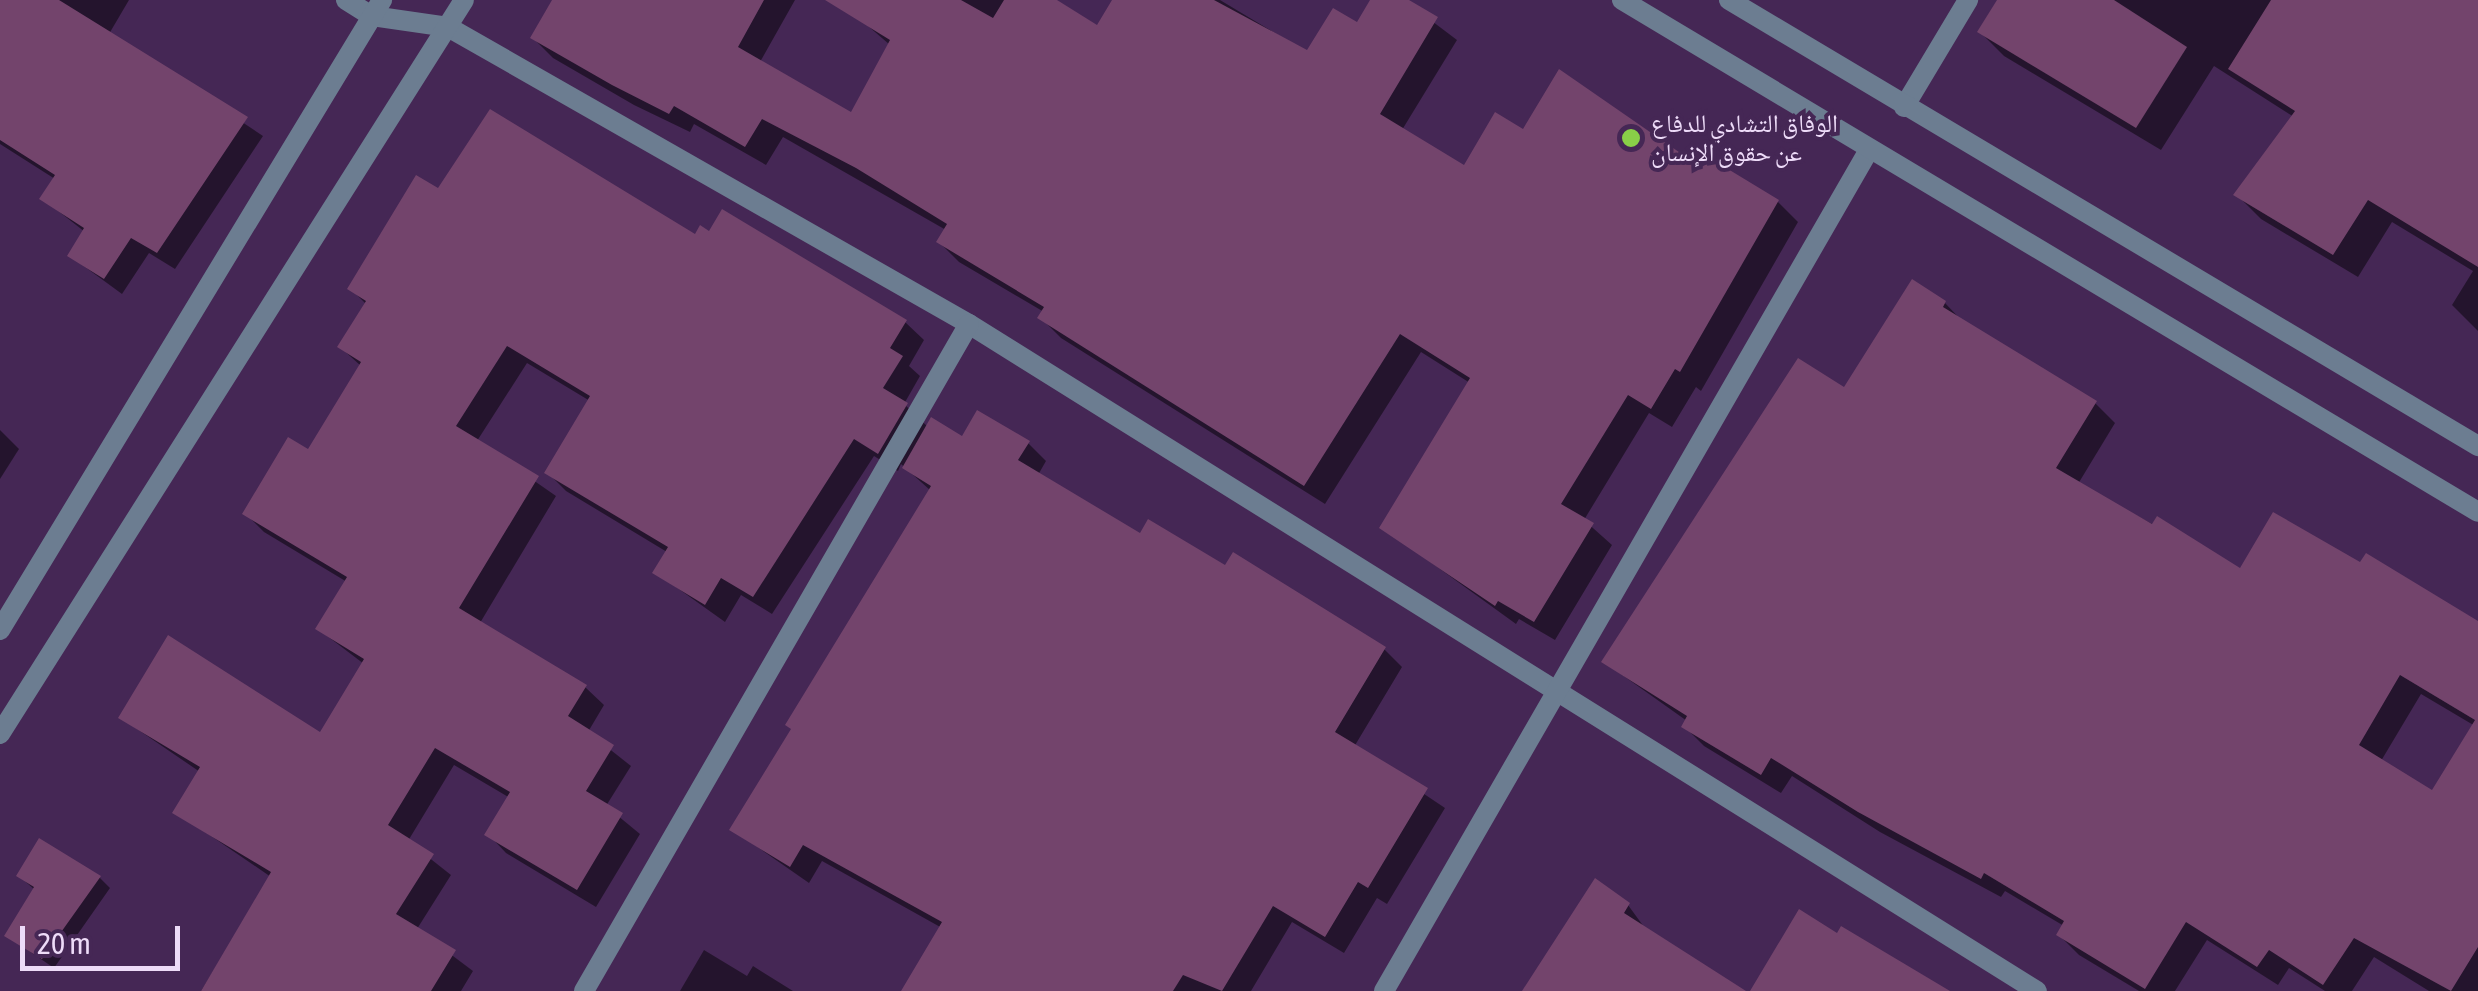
<!DOCTYPE html>
<meta charset="utf-8">
<style>
body{margin:0}
#map{position:relative;width:2478px;height:991px;overflow:hidden;background:#452755;font-family:"Asap Condensed","Noto Naskh Arabic",sans-serif}
div>[style]{position:absolute}
[style*='--x']{left:calc(var(--x)*1px);top:calc(var(--y)*1px);width:calc(var(--w)*1px);rotate:calc(var(--a)*1deg)}
.shadow>*{inset:0;background:#0007}
.building>*{inset:0;background:#73446c}
.minor>*{height:20px;margin:-10px;padding:0 10px;transform-origin:10px;border-radius:10px;background:#6c7d91}
.tertiary>*{height:20px;margin:-10px;padding:0 10px;transform-origin:10px;border-radius:10px;background:#6c7d91}
.dots>*{width:28px;height:28px;translate:-50% -50%;box-sizing:border-box;border:5px solid #452755;border-radius:50%}
span{translate:-50% -50%;white-space:nowrap;text-align:center;line-height:1.15;-webkit-text-stroke:8px #452755;paint-order:stroke}
.poi-label{font-size:25px;color:#eddbf8}
.left{translate:0 -50%;text-align:left}
.scale{position:absolute;left:20px;top:926px;width:160px;height:45px;box-sizing:border-box;border:5px solid #eddbf8;border-top:0;padding-left:12px;font-size:30px;line-height:35px;white-space:nowrap;color:#eddbf8;-webkit-text-stroke:8px #452755;paint-order:stroke}
</style>
<div id="map">
<div class="shadow">
<div style="clip-path:polygon(0 0,129px 0,109px 34px,263px 136px,175px 269px,149px 253px,122px 294px,70px 256px,85px 232px,43px 199px,55px 179px,0 144px)"></div>
<div style="clip-path:polygon(553px 0,795px 0,760px 62px,852px 115px,890px 45px,860px 19px,871px 0,1052px 0,1098px 29px,1115px 0,1220px 0,1308px 53px,1358px 26px,1373px 0,1404px 0,1457px 40px,1402px 130px,1465px 168px,1524px 132px,1690px 163px,1778px 202px,1798px 222px,1701px 391px,1696px 387px,1672px 427px,1649px 413px,1584px 520px,1612px 545px,1555px 640px,1519px 619px,1516px 624px,1382px 527px,1470px 383px,1421px 352px,1325px 504px,1061px 338px,1041px 318px,1044px 312px,959px 262px,939px 242px,946px 230px,783px 137px,766px 165px,694px 124px,690px 132px,634px 105px,553px 58px,533px 38px)"></div>
<div style="clip-path:polygon(2000px 0,2478px 0,2478px 331px,2452px 305px,2473px 271px,2392px 222px,2358px 277px,2261px 219px,2237px 195px,2294px 117px,2214px 66px,2161px 150px,2004px 56px,1980px 32px)"></div>
<div style="clip-path:polygon(439px 192px,695px 237px,905px 322px,924px 340px,909px 366px,920px 376px,904px 404px,928px 427px,963px 439px,1028px 443px,1046px 461px,1038px 475px,1140px 537px,1226px 568px,1384px 649px,1402px 667px,1354px 747px,1445px 808px,1387px 904px,1377px 898px,1344px 953px,1292px 922px,1251px 991px,904px 991px,942px 928px,822px 861px,809px 883px,733px 830px,931px 491px,901px 464px,898px 471px,874px 456px,772px 614px,741px 595px,725px 622px,655px 572px,667px 552px,566px 491px,547px 472px,590px 401px,527px 363px,477px 441px,556px 496px,480px 623px,585px 687px,604px 705px,588px 732px,631px 766px,606px 806px,640px 834px,596px 907px,506px 853px,488px 834px,510px 798px,454px 765px,408px 841px,451px 875px,417px 929px,473px 971px,461px 991px,201px 991px,271px 877px,176px 812px,200px 772px,121px 718px,321px 735px,364px 664px,318px 629px,347px 582px,264px 532px,245px 513px,309px 452px,361px 366px,340px 347px,367px 305px,351px 289px)"></div>
<div style="clip-path:polygon(evenodd,1945px 303px,1965px 324px,2095px 403px,2115px 423px,2078px 484px,2241px 572px,2478px 633px,2478px 991px,2429px 991px,2374px 957px,2352px 991px,2325px 991px,2289px 968px,2278px 985px,2207px 940px,2175px 991px,2139px 991px,2079px 955px,2059px 935px,2064px 926px,2005px 891px,2001px 897px,1880px 832px,1792px 776px,1781px 793px,1704px 746px,1684px 726px,1687px 721px,1604px 662px,1844px 391px,1945px 303px,2421px 694px,2475px 726px,2433px 794px,2381px 761px,2421px 694px)"></div>
<div style="clip-path:polygon(0 430px,19px 449px,0 479px)"></div>
<div style="clip-path:polygon(19px 876px,100px 878px,110px 888px,54px 968px,7px 936px,35px 890px)"></div>
<div style="clip-path:polygon(1628px 905px,1647px 931px,1742px 991px,1529px 991px)"></div>
<div style="clip-path:polygon(704px 950px,747px 976px,753px 966px,793px 991px,680px 991px)"></div>
</div>
<div class="building">
<div style="clip-path:polygon(0 0,59px 0,248px 117px,157px 253px,131px 238px,104px 279px,67px 256px,84px 228px,39px 199px,55px 175px,0 140px)"></div>
<div style="clip-path:polygon(552px 0,764px 0,738px 47px,851px 112px,890px 40px,825px 0,961px 0,993px 18px,1004px 0,1057px 0,1097px 25px,1112px 0,1214px 0,1307px 50px,1333px 8px,1357px 22px,1370px 0,1409px 0,1438px 17px,1380px 114px,1464px 165px,1495px 112px,1523px 129px,1559px 69px,1689px 159px,1695px 149px,1779px 200px,1680px 372px,1675px 369px,1651px 409px,1628px 395px,1561px 504px,1594px 523px,1534px 622px,1498px 601px,1495px 606px,1379px 528px,1470px 378px,1400px 334px,1304px 486px,1037px 318px,1044px 307px,936px 242px,947px 224px,856px 168px,762px 119px,745px 147px,674px 106px,669px 114px,612px 85px,530px 38px)"></div>
<div style="clip-path:polygon(1997px 0,2114px 0,2187px 47px,2136px 128px,1977px 32px)"></div>
<div style="clip-path:polygon(2271px 0,2478px 0,2478px 267px,2368px 200px,2333px 255px,2233px 195px,2295px 111px,2228px 69px)"></div>
<div style="clip-path:polygon(490px 109px,695px 234px,700px 225px,709px 231px,722px 209px,907px 320px,890px 348px,903px 356px,883px 388px,908px 403px,878px 454px,854px 439px,753px 597px,721px 578px,705px 605px,652px 573px,668px 547px,544px 473px,590px 396px,507px 346px,456px 426px,539px 476px,459px 608px,587px 685px,568px 716px,614px 745px,586px 791px,623px 813px,577px 890px,484px 835px,510px 792px,435px 748px,388px 825px,434px 854px,396px 914px,456px 950px,431px 991px,201px 991px,271px 872px,172px 813px,200px 767px,118px 718px,168px 635px,320px 732px,364px 659px,315px 629px,347px 577px,242px 514px,288px 437px,308px 449px,361px 362px,337px 347px,366px 301px,347px 289px,416px 175px,438px 188px)"></div>
<div style="clip-path:polygon(evenodd,1912px 279px,1946px 301px,1943px 307px,2097px 401px,2056px 468px,2152px 524px,2157px 516px,2240px 568px,2273px 512px,2360px 562px,2366px 553px,2478px 621px,2478px 947px,2451px 991px,2354px 938px,2323px 985px,2269px 950px,2257px 967px,2186px 922px,2145px 989px,2056px 935px,2064px 921px,1984px 873px,1981px 879px,1858px 812px,1771px 758px,1761px 775px,1681px 727px,1687px 716px,1601px 662px,1798px 358px,1844px 387px,1912px 279px,2400px 675px,2475px 720px,2432px 790px,2359px 745px,2400px 675px)"></div>
<div style="clip-path:polygon(977px 410px,1030px 441px,1018px 460px,1140px 533px,1148px 519px,1225px 565px,1233px 552px,1386px 647px,1335px 732px,1428px 788px,1368px 888px,1358px 882px,1325px 937px,1273px 906px,1222px 991px,1183px 975px,1173px 991px,901px 991px,942px 922px,803px 845px,790px 867px,729px 830px,791px 729px,785px 725px,931px 486px,902px 468px,931px 417px,962px 436px)"></div>
<div style="clip-path:polygon(39px 838px,101px 876px,42px 959px,4px 936px,34px 887px,16px 876px)"></div>
<div style="clip-path:polygon(1595px 878px,1630px 903px,1624px 913px,1746px 991px,1522px 991px)"></div>
<div style="clip-path:polygon(1799px 909px,1837px 933px,1841px 926px,1950px 991px,1750px 991px)"></div>
</div>
<div class="minor">
<div style="--x:346;--y:0;--w:31;--a:32"></div>
<div style="--x:372;--y:16;--w:77;--a:8.2"></div>
<div style="--x:448;--y:27;--w:600;--a:29.69"></div>
<div style="--x:969;--y:324;--w:1259;--a:31.99"></div>
<div style="--x:1904;--y:107;--w:125;--a:-59.1"></div>
<div style="--x:584;--y:991;--w:770;--a:-60.01"></div>
<div style="--x:1384;--y:991;--w:971;--a:-60.03"></div>
</div>
<div class="tertiary">
<div style="--x:1622;--y:0;--w:997;--a:30.88"></div>
<div style="--x:1729;--y:0;--w:872;--a:30.77"></div>
<div style="--x:0;--y:630;--w:737;--a:-58.77"></div>
<div style="--x:0;--y:734;--w:868;--a:-57.7"></div>
</div>
<div class="dots">
<div style="left:1631px;top:138px;background:#89cf48"></div>
</div>
<div class="poi-label">
<span class="left" style="left:1651px;top:138px">الوفاق التشادي للدفاع<br>عن حقوق الإنسان</span>
</div>
<div class="scale">20 m</div>
</div>
